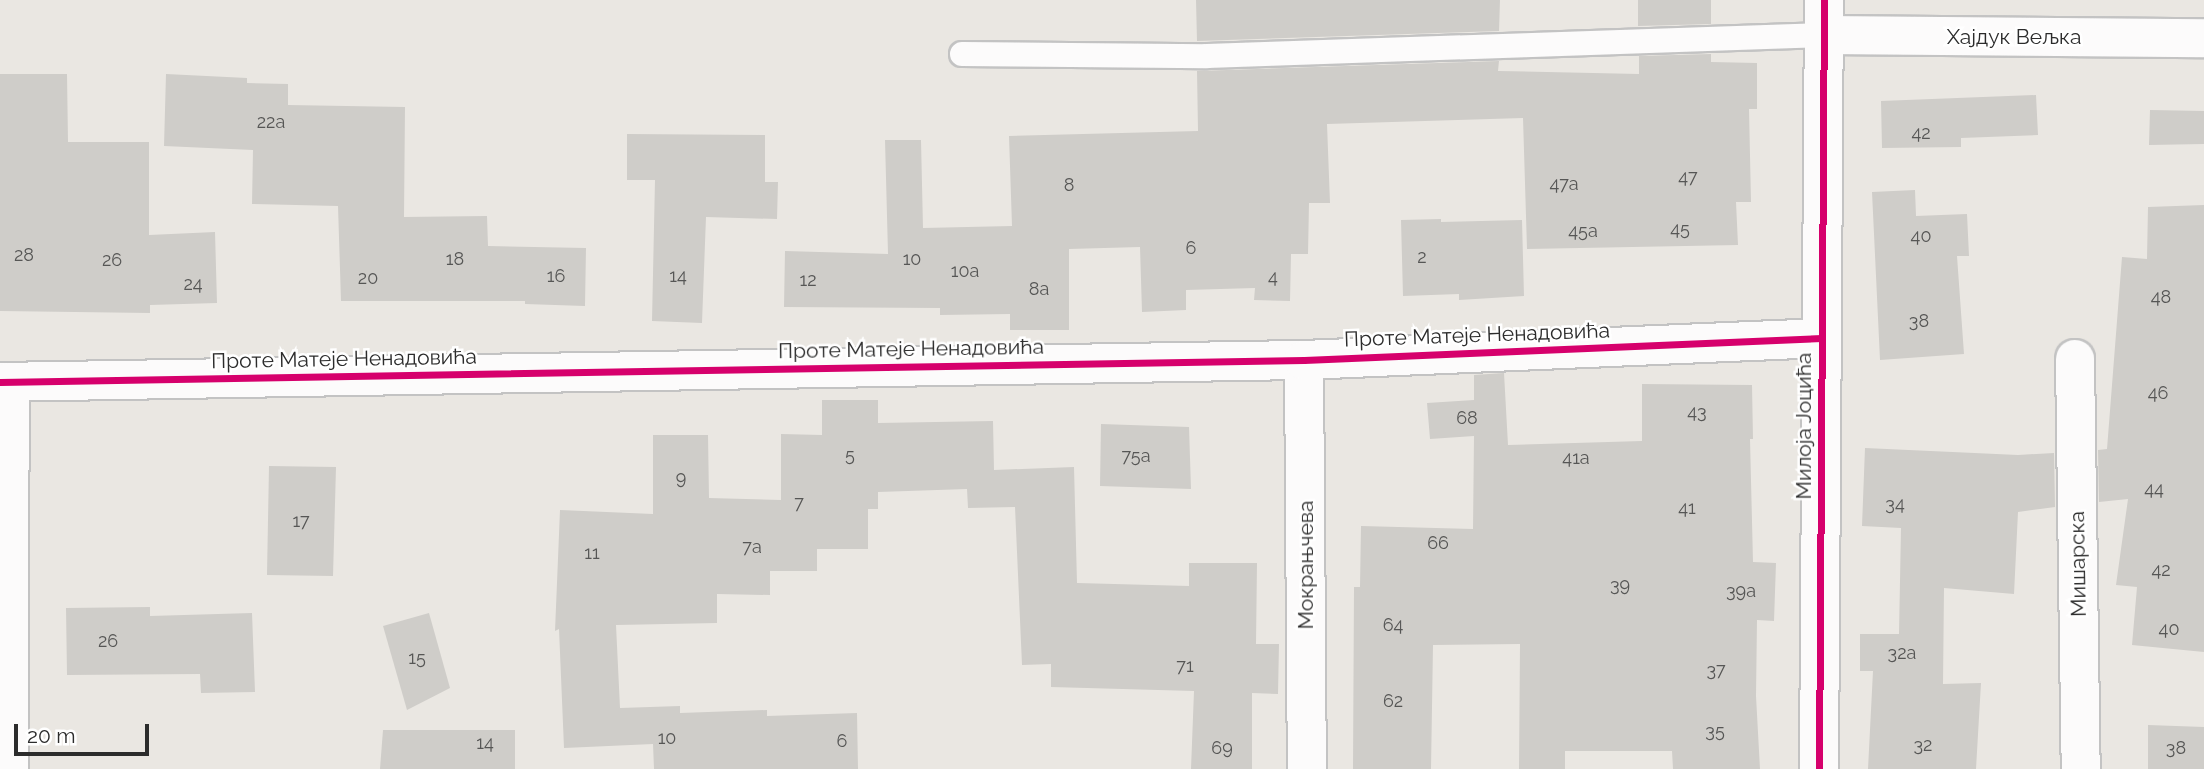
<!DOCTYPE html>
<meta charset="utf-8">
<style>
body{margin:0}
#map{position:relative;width:2204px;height:769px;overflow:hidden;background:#eae7e2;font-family:Raleway,sans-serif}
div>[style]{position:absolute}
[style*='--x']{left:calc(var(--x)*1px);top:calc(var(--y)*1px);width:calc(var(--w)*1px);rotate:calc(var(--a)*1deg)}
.building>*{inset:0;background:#cfcdc9}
.roads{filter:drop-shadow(2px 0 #c3c3c3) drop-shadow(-2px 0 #c3c3c3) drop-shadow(0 2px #c3c3c3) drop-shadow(0 -2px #c3c3c3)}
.service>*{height:24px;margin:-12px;padding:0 12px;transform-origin:12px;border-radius:12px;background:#fcfbfb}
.minor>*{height:38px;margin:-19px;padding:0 19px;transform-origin:19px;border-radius:19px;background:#fcfbfb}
.cycleway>*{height:7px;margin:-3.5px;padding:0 3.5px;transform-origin:3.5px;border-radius:3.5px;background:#d6006c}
span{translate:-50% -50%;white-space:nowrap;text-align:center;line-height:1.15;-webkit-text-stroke:5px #fff;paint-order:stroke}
.number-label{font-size:18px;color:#565655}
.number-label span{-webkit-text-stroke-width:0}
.street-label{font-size:21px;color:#2c2c2c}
.scale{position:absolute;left:14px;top:724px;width:135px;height:32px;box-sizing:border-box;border:4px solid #2c2c2c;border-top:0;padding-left:9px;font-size:21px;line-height:24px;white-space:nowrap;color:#2c2c2c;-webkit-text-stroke:5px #fff;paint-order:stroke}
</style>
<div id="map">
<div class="building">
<div style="clip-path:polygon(1196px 0,1500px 0,1499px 31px,1197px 41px)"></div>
<div style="clip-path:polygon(1638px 0,1711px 0,1711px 24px,1638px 26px)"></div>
<div style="clip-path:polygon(1711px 54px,1711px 62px,1757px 63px,1757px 109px,1749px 109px,1751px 202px,1736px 202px,1738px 245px,1527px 249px,1523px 118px,1327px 124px,1330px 203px,1309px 203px,1308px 254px,1291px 254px,1290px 301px,1254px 300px,1255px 288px,1186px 290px,1186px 310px,1142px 312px,1140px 247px,1069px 249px,1069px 330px,1010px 330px,1010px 314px,940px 315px,940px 308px,784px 307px,785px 251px,888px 254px,885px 140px,921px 140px,923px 228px,1012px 226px,1009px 136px,1198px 131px,1197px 71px,1499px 61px,1498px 71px,1639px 74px,1639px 56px)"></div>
<div style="clip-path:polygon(0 74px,67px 74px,68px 142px,149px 142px,149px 235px,215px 232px,217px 303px,150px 305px,150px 313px,0 311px)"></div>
<div style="clip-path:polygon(166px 74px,247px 78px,247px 83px,288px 84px,288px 105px,405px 107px,404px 217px,487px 216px,488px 246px,586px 248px,585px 306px,525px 304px,525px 301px,341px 301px,338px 206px,252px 204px,253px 150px,164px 146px)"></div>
<div style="clip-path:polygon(2036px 95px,2038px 135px,1961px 138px,1961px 147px,1882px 148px,1881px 101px)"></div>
<div style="clip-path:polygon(2150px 110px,2204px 111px,2204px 144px,2149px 145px)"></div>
<div style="clip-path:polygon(627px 134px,765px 135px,765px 182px,778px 182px,777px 219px,706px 217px,702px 323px,652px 321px,655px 180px,627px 180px)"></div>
<div style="clip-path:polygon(1915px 190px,1916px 216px,1967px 214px,1969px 256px,1957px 256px,1964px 354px,1880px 360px,1872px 192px)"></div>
<div style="clip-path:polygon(2204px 205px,2204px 652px,2132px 645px,2137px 587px,2116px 585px,2128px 499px,2099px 502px,2098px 450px,2107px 449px,2122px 257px,2147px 259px,2148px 207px)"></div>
<div style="clip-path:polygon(1441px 219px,1441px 222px,1522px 220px,1524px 296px,1459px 300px,1459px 294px,1403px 296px,1401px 220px)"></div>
<div style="clip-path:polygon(1504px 373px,1508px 445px,1642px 441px,1642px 384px,1752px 385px,1753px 439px,1750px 439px,1753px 562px,1776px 563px,1774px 621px,1757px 620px,1756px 696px,1760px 769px,1673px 769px,1672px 751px,1565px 751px,1565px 769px,1519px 769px,1520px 644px,1433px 645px,1431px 769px,1353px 769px,1354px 587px,1360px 587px,1361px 526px,1473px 529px,1474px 436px,1430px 439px,1427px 403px,1474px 400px,1474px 375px)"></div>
<div style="clip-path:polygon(822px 400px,878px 400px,878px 423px,993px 421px,994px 470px,1074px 467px,1077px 583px,1189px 586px,1189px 563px,1257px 563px,1256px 644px,1279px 644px,1278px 694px,1252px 693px,1252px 769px,1191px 769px,1194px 691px,1051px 687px,1051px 664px,1022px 665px,1015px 507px,968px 508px,967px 489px,878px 492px,878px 509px,868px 509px,868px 549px,817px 549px,817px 571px,770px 571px,770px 595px,717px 594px,717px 623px,616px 625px,620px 708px,680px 706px,680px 713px,767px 710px,767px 716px,857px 713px,858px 769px,654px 769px,653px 744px,564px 748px,559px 629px,555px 631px,560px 510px,653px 514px,653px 435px,708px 435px,709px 498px,781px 500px,781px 434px,822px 435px)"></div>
<div style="clip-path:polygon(1101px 424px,1189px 427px,1191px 489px,1100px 486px)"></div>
<div style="clip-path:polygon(1865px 448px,2018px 455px,2054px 453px,2055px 507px,2018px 512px,2014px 594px,1944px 588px,1943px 684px,1981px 683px,1976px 769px,1868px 769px,1873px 671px,1860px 671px,1860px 634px,1899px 634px,1901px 528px,1862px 526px)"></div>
<div style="clip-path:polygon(269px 466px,336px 467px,333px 576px,267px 575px)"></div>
<div style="clip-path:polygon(150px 607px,150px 616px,252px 613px,255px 692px,201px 693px,200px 674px,67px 675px,66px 608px)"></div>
<div style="clip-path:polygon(429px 613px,450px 688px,407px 710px,383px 626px)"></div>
<div style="clip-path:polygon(2148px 725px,2204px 727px,2204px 769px,2148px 769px)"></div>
<div style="clip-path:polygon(383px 730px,515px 730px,515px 769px,380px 769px)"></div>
</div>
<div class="roads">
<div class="service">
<div style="--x:962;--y:54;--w:245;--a:0.5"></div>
<div style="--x:1207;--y:56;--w:618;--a:-1.95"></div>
</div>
<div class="minor">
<div style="--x:1825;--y:35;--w:379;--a:0.5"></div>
<div style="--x:2075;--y:359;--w:410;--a:89.2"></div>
<div style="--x:1304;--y:360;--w:409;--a:89.6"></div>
<div style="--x:0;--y:382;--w:1304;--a:-0.97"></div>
<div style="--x:1304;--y:360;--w:518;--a:-2.43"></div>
<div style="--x:9;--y:769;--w:387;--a:-89.9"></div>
<div style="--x:1819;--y:769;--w:769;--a:-89.63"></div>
</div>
</div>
<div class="cycleway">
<div style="--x:0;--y:382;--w:1304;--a:-0.97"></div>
<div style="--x:1304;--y:360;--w:518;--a:-2.43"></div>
<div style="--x:1819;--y:769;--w:769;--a:-89.63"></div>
</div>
<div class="number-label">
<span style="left:271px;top:122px">22a</span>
<span style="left:1921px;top:133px">42</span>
<span style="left:1688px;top:177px">47</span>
<span style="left:1564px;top:184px">47a</span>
<span style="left:1069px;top:185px">8</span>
<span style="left:1680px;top:229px">45</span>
<span style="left:1583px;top:231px">45a</span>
<span style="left:1921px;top:236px">40</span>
<span style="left:1191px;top:248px">6</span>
<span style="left:24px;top:255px">28</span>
<span style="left:1422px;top:257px">2</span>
<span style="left:455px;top:259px">18</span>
<span style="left:912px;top:259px">10</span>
<span style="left:112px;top:260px">26</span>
<span style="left:965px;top:271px">10a</span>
<span style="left:556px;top:276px">16</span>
<span style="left:678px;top:276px">14</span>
<span style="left:1273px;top:277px">4</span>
<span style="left:368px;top:278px">20</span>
<span style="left:808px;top:280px">12</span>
<span style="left:193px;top:284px">24</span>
<span style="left:1039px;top:289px">8a</span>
<span style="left:2161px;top:297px">48</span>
<span style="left:1919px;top:321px">38</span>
<span style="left:2158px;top:393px">46</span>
<span style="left:1697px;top:412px">43</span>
<span style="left:1467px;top:418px">68</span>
<span style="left:850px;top:455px">5</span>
<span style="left:1136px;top:456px">75a</span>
<span style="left:1576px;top:458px">41a</span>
<span style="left:681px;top:478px">9</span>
<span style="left:2154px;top:489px">44</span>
<span style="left:799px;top:503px">7</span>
<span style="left:1895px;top:504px">34</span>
<span style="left:1687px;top:508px">41</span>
<span style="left:301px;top:521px">17</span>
<span style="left:1438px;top:543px">66</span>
<span style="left:752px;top:547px">7a</span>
<span style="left:592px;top:553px">11</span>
<span style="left:2161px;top:570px">42</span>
<span style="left:1620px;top:585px">39</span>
<span style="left:1741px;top:591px">39a</span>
<span style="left:1393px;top:625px">64</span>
<span style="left:2169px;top:629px">40</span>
<span style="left:108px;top:641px">26</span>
<span style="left:1902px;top:653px">32a</span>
<span style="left:417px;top:658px">15</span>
<span style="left:1185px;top:666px">71</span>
<span style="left:1716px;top:670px">37</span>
<span style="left:1393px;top:701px">62</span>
<span style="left:1715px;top:731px">35</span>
<span style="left:667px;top:738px">10</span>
<span style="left:842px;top:741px">6</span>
<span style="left:485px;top:743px">14</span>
<span style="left:1923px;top:745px">32</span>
<span style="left:1222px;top:748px">69</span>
<span style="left:2176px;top:748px">38</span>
</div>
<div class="street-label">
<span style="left:2014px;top:37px">Хајдук Вељка</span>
<span style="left:1477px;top:335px;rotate:-2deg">Проте Матеје Ненадовића</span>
<span style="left:911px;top:349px;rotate:-1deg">Проте Матеје Ненадовића</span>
<span style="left:344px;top:359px;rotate:-1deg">Проте Матеје Ненадовића</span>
<span style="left:1804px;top:426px;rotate:-90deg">Милоја Јоцића</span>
<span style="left:2078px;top:564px;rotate:-91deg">Мишарска</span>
<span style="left:1306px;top:565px;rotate:-90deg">Мокрањчева</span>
</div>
<div class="scale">20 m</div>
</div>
